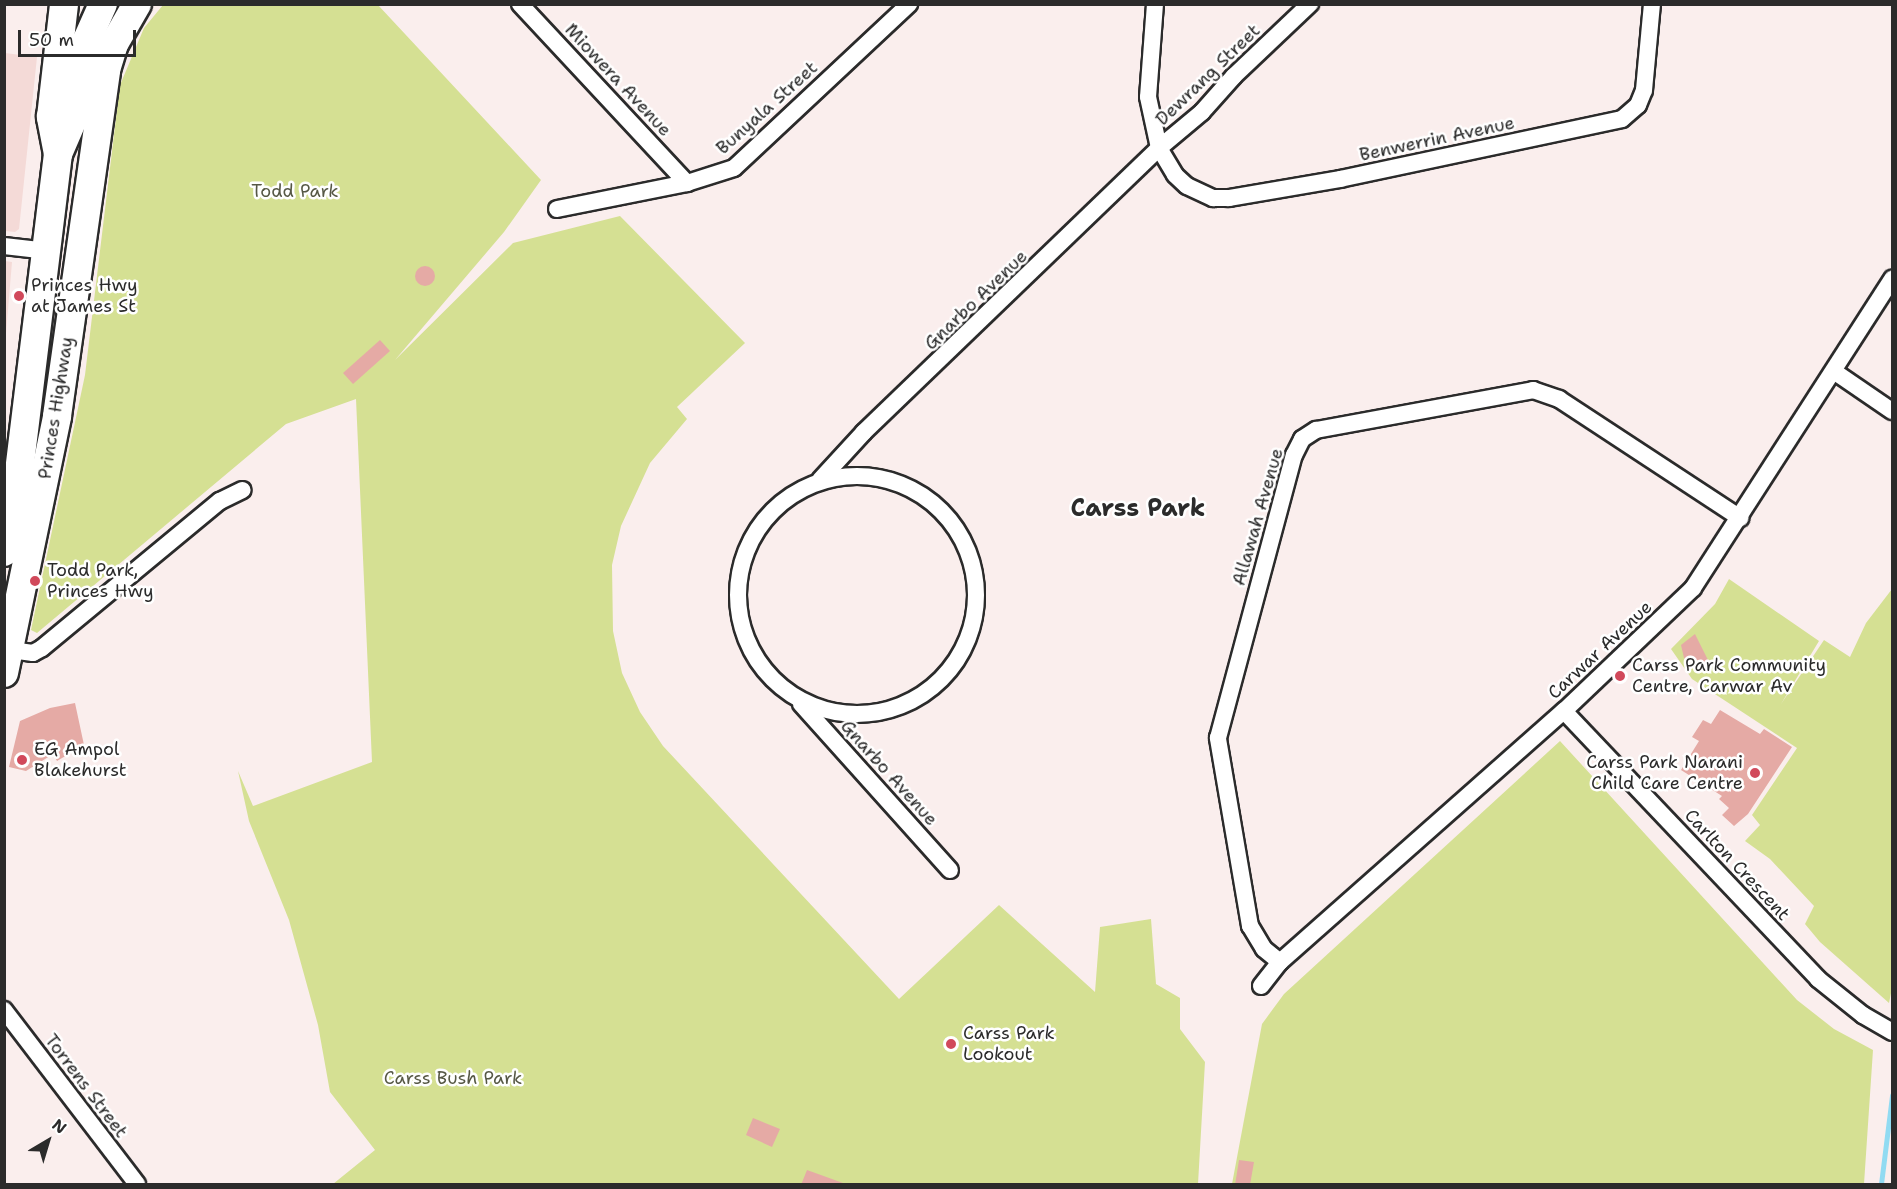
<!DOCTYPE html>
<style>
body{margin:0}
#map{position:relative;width:1897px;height:1189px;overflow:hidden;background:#faeeed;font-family:"Shantell Sans",sans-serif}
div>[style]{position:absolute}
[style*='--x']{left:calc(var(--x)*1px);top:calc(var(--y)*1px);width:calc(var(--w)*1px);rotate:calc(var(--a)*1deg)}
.built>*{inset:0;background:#f4dad7}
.green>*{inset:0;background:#d5e093}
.stream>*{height:4.5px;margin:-2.25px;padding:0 2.25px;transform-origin:2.25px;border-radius:2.25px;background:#91dbf2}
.building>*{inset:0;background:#e5aaa5}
.round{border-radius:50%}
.roads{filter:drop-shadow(2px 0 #2b2b2b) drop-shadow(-2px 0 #2b2b2b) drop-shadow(0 2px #2b2b2b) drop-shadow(0 -2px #2b2b2b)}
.minor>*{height:16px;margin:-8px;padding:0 8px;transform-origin:8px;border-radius:8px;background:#fff}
.minor>.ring{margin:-8px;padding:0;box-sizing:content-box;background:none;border:16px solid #fff;border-radius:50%}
.trunk>*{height:28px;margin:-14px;padding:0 14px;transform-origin:14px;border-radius:14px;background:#fff}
.dots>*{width:16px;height:16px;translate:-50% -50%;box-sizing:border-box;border:3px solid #fff;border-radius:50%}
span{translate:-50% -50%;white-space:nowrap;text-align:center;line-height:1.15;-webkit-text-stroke:5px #fff;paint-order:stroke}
.street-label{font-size:18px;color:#2b2b2b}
.park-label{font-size:18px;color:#565845}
.poi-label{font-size:18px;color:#2b2b2b}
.left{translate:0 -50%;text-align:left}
.right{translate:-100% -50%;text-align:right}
.district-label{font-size:24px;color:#2b2b2b;font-weight:700}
.frame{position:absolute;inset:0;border:6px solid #2b2b2b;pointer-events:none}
.north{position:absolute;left:18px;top:1111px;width:60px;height:60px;-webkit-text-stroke:4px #fff;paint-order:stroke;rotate:38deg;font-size:16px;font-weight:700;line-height:24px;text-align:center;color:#2b2b2b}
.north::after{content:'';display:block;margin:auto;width:21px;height:27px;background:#2b2b2b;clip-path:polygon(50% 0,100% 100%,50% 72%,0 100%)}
.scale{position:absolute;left:18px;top:30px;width:118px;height:27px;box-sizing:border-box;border:3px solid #2b2b2b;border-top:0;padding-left:8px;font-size:18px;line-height:21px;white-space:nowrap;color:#2b2b2b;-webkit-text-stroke:4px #fff;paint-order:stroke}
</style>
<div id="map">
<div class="built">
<div style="clip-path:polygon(5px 53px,37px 57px,19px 229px,15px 232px,5px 231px)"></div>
<div style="clip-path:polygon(5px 261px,12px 262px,5px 345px,4px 261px)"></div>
</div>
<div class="green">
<div style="clip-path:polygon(163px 5px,378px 5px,541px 180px,504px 232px,395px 360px,513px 243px,620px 216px,745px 343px,677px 407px,687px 419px,650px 463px,621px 526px,612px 565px,613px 631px,622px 673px,640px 712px,663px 746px,899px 999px,999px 905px,1095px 992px,1100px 927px,1151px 919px,1156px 984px,1180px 998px,1180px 1029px,1205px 1062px,1198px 1184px,333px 1184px,375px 1150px,330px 1092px,318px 1025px,289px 920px,249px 821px,238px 771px,253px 806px,372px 762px,356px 399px,286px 424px,37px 633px,31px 630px,85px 375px,120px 85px,144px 28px)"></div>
<div style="clip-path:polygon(1729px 579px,1819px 641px,1781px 704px,1824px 640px,1850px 657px,1866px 623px,1892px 589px,1892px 988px,1889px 1003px,1820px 942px,1805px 924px,1814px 906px,1770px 859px,1745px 841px,1760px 825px,1752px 815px,1797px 748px,1692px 679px,1671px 649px,1715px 604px)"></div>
<div style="clip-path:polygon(1560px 741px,1797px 1000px,1834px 1029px,1873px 1050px,1864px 1184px,1232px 1184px,1262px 1024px,1284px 994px)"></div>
</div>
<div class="stream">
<div style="--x:1881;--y:1184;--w:89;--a:-82.9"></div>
</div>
<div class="building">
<div class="round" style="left:415px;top:266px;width:20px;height:20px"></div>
<div style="clip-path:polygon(380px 340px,390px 351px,353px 384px,343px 373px)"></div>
<div style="clip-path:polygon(1695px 634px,1711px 666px,1696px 668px,1684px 658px,1681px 645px)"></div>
<div style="clip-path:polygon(75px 703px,84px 745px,57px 761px,53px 754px,26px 771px,9px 767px,20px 721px,50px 708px)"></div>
<div style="clip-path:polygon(1720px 710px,1760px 734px,1764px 729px,1792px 747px,1748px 814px,1734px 826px,1722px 815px,1729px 808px,1719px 799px,1722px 796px,1681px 770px,1699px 741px,1692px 737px,1703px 720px,1711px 724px)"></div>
<div style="clip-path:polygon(753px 1118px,780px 1129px,772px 1147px,746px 1135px)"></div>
<div style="clip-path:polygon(1239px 1160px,1254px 1162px,1250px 1185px,1235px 1185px)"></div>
<div style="clip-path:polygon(807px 1170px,843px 1183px,843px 1185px,801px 1185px)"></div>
</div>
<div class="roads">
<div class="minor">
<div style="--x:520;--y:4;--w:245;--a:47"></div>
<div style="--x:1155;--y:4;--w:93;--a:94.3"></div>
<div style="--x:1148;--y:97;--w:52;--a:77.8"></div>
<div style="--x:1159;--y:148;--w:31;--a:59"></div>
<div style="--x:1175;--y:175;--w:16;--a:43"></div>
<div style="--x:1187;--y:186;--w:29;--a:25"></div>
<div style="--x:1213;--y:198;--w:16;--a:0"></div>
<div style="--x:1229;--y:198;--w:113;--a:-9.7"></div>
<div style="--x:1340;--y:179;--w:288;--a:-12"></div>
<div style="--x:1622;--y:119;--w:21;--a:-41"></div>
<div style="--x:1638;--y:105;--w:16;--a:-68"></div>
<div style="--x:1644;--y:90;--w:86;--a:-84.7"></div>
<div style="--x:557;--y:209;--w:133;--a:-11.3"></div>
<div style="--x:687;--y:183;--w:49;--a:-17.7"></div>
<div style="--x:734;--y:168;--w:240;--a:-43.1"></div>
<div style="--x:4;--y:246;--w:44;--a:6.5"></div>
<div style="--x:1835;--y:372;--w:69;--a:34.4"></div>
<div class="ring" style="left:738px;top:476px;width:222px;height:222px"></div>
<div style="--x:820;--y:480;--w:65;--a:-47.5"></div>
<div style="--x:864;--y:432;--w:409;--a:-43.9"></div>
<div style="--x:1159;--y:148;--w:56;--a:-39.9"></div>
<div style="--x:1202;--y:112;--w:48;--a:-48.4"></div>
<div style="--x:1234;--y:76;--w:105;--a:-43.5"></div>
<div style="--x:4;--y:649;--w:29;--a:8"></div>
<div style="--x:33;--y:653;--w:10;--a:-29"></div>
<div style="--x:42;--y:648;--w:231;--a:-39.6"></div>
<div style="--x:220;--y:501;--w:25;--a:-26"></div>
<div style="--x:801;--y:704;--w:223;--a:48.1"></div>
<div style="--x:1564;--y:711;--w:369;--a:46.5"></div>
<div style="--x:1818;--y:979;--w:58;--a:38.7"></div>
<div style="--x:1863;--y:1015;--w:34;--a:30"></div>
<div style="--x:1280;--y:962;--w:21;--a:-141"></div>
<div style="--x:1264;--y:949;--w:27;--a:-121"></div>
<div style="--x:1250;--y:926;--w:191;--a:-99.7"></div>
<div style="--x:1218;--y:738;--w:293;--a:-75"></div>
<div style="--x:1294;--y:455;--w:18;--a:-63"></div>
<div style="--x:1302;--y:439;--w:17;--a:-33"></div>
<div style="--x:1316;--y:430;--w:221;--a:-10.4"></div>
<div style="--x:1533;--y:390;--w:28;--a:19"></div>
<div style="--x:1559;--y:399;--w:217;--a:33.3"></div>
<div style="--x:1261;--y:986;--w:31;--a:-52"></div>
<div style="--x:1280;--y:962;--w:379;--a:-41.5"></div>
<div style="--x:1564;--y:711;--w:178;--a:-43.6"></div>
<div style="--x:1693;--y:588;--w:368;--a:-57.2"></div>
<div style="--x:4;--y:1010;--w:219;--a:52.6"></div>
</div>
<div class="trunk">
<div style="--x:58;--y:154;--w:38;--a:-101"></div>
<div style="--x:51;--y:117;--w:114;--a:-83.4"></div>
<div style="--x:4;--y:552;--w:49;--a:-77.1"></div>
<div style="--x:15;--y:504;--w:353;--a:-83"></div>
<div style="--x:58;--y:154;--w:40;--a:-66.6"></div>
<div style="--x:74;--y:117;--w:78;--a:-80.4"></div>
<div style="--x:87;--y:40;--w:39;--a:-66"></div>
<div style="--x:4;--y:673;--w:262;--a:-78.3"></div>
<div style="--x:57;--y:416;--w:349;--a:-81.9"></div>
<div style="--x:106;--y:70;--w:27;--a:-73"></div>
<div style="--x:114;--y:44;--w:46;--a:-60.1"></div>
</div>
</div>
<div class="dots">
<div style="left:19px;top:296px;background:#d1495b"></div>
<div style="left:35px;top:581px;background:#d1495b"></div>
<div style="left:1620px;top:676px;background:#d1495b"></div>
<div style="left:22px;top:760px;background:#d1495b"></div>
<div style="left:1755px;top:773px;background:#d1495b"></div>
<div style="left:951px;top:1044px;background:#d1495b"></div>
</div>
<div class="street-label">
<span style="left:1208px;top:75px;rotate:-44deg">Dewrang Street</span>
<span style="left:618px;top:80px;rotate:47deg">Miowera Avenue</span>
<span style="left:767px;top:108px;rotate:-42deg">Bunyala Street</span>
<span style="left:1437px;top:139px;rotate:-12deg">Benwerrin Avenue</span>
<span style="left:976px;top:300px;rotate:-44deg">Gnarbo Avenue</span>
<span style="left:56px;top:408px;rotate:-81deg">Princes Highway</span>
<span style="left:1258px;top:517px;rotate:-74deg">Allawah Avenue</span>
<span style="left:1600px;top:650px;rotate:-43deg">Carwar Avenue</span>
<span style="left:889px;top:773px;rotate:48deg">Gnarbo Avenue</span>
<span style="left:1737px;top:865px;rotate:47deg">Carlton Crescent</span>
<span style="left:86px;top:1086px;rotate:53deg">Torrens Street</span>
</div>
<div class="park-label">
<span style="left:295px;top:191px">Todd Park</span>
<span style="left:453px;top:1078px">Carss Bush Park</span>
</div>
<div class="poi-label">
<span class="left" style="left:31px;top:296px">Princes Hwy<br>at James St</span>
<span class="left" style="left:47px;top:581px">Todd Park,<br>Princes Hwy</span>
<span class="left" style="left:1632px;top:676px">Carss Park Community<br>Centre, Carwar Av</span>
<span class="left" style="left:34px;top:760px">EG Ampol<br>Blakehurst</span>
<span class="right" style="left:1743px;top:773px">Carss Park Narani<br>Child Care Centre</span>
<span class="left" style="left:963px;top:1044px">Carss Park<br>Lookout</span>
</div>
<div class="district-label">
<span style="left:1138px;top:509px">Carss Park</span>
</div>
<div class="frame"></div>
<div class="north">N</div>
<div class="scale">50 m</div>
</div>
